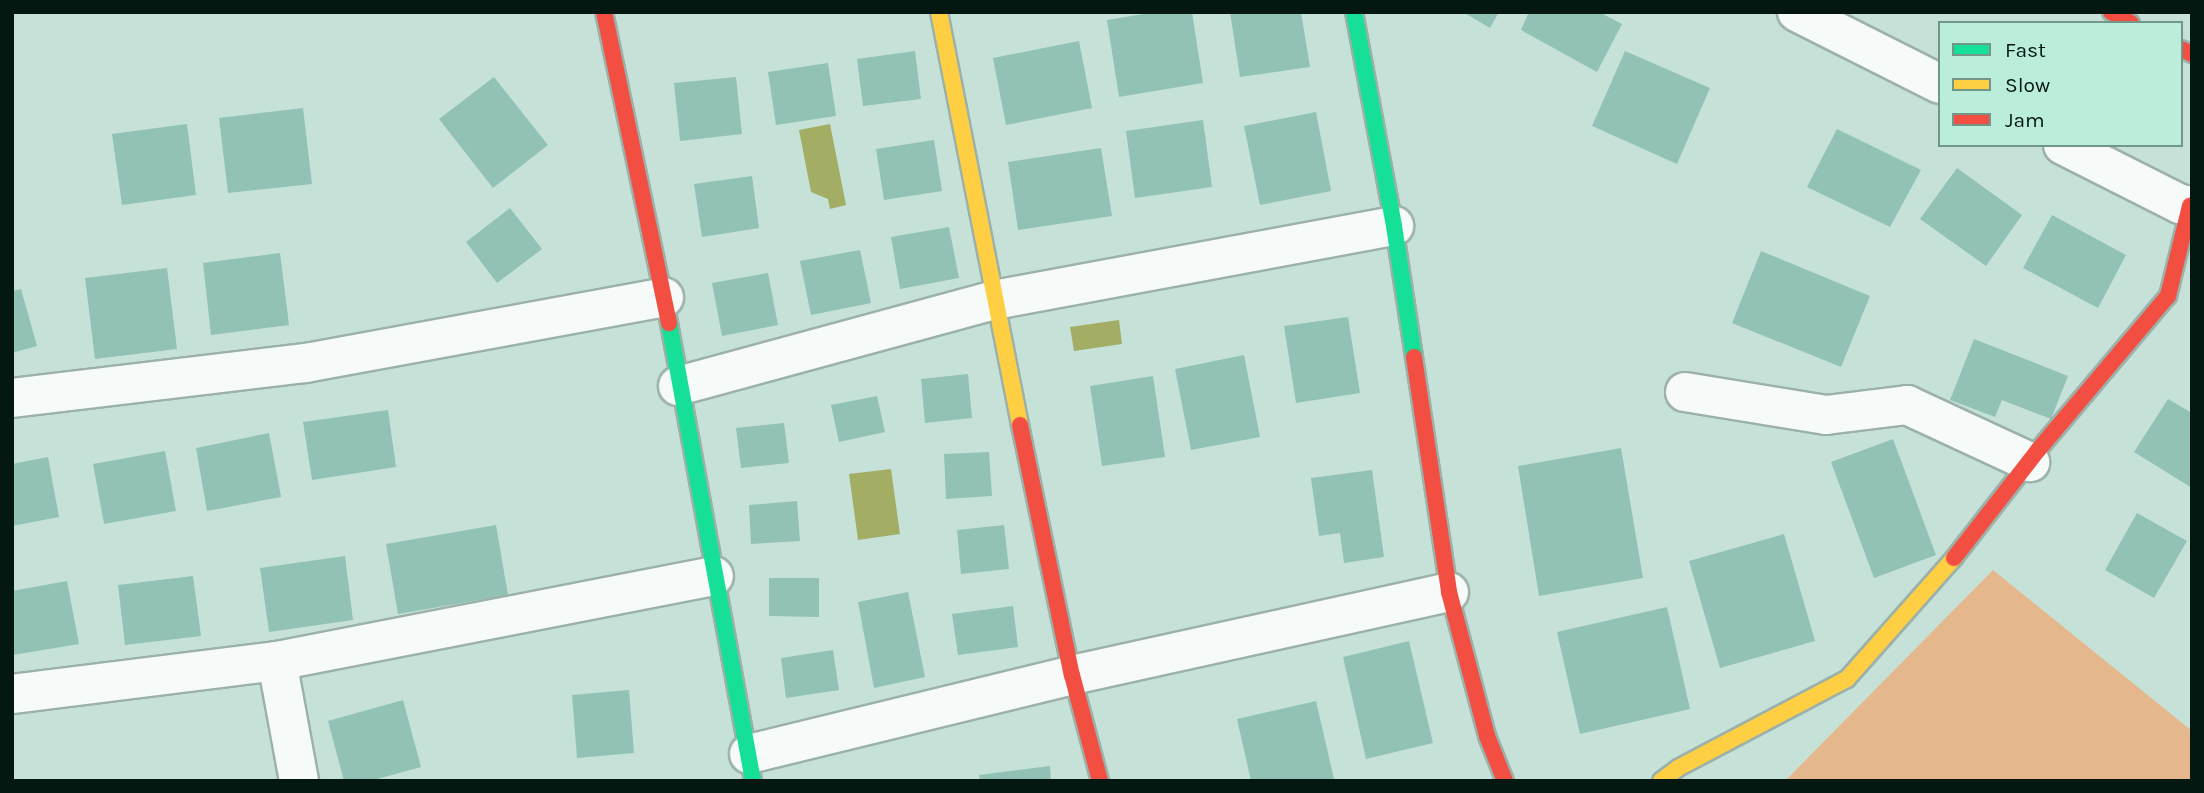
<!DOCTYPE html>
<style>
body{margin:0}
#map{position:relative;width:2204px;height:793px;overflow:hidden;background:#c6e2d8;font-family:Karla,sans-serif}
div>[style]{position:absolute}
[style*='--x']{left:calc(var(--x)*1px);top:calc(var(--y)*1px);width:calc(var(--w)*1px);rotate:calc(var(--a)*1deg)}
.forest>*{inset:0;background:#e5b78d}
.water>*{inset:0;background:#a3ae64}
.building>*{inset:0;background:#92c2b5}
.roads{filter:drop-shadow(2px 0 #9cb1a9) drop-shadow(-2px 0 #9cb1a9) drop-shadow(0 2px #9cb1a9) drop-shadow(0 -2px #9cb1a9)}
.street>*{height:38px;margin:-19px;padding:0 19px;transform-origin:19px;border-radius:19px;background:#f6fbf9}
.fast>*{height:16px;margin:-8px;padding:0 8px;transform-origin:8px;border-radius:8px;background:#16e098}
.slow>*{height:16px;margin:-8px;padding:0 8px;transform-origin:8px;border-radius:8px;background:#ffcf43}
.jam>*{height:16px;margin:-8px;padding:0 8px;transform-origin:8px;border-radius:8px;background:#f24e42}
span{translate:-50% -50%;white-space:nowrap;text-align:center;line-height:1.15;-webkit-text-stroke:5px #bbeddb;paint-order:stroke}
.frame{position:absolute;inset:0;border:14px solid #041711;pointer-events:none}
.legend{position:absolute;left:1938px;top:21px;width:245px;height:126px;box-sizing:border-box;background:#bbeddb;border:2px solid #72978a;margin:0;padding:9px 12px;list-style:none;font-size:21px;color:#041711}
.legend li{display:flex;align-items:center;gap:14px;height:35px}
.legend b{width:35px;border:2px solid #72978a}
</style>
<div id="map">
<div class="forest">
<div style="clip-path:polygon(1993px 570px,2192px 731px,2192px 781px,1785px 781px)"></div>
</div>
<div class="water">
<div style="clip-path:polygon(830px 124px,846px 205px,830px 209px,828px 199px,811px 192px,799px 130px)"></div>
<div style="clip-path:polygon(1119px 320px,1122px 344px,1074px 351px,1070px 327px)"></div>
<div style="clip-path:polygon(891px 469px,900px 534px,858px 540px,849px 474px)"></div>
</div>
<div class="building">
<div style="clip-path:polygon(1155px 12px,1192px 12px,1203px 83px,1119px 97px,1107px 20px)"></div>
<div style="clip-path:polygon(1230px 12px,1301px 12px,1310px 67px,1240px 77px)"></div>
<div style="clip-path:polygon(1463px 12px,1499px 12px,1490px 28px)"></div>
<div style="clip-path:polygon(1529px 12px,1599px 12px,1622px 24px,1597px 72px,1521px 30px)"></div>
<div style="clip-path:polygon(1079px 41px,1092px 108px,1006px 125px,993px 58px)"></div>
<div style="clip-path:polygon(915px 51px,921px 99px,863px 106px,857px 59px)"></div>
<div style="clip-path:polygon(1625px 51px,1710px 88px,1677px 164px,1592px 126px)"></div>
<div style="clip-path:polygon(828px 63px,836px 116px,776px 125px,768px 72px)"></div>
<div style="clip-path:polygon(494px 77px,548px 145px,493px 188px,439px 119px)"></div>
<div style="clip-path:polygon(736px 77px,742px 134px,680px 141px,674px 83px)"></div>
<div style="clip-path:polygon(303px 108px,312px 184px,228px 193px,219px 118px)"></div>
<div style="clip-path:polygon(1316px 112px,1331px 191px,1260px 205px,1244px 126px)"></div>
<div style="clip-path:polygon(1203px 120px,1212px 187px,1135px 198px,1126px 131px)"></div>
<div style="clip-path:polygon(187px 124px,196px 195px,122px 205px,112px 134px)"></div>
<div style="clip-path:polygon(1837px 129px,1921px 170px,1890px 227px,1807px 187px)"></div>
<div style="clip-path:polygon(934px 140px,942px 191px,884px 200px,876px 149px)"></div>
<div style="clip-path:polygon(1101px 148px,1112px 216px,1018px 230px,1008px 162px)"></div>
<div style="clip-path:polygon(1957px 168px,2022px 215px,1986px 266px,1920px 219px)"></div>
<div style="clip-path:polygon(752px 176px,759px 228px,702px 237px,694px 184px)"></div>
<div style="clip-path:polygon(510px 208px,542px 249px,497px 283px,466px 242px)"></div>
<div style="clip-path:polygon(2052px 215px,2126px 255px,2098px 308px,2023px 268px)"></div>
<div style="clip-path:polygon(949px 227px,959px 278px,900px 289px,891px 237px)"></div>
<div style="clip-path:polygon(860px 250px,871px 303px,811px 315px,800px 261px)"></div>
<div style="clip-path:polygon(1761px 251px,1870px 296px,1841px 367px,1732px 323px)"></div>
<div style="clip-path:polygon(280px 253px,289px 325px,211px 335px,203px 263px)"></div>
<div style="clip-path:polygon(167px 268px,177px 349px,95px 359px,85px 278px)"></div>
<div style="clip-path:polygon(768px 273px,778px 325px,722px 336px,712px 283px)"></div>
<div style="clip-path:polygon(21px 289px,37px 346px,12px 353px,12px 291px)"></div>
<div style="clip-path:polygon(1348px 317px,1360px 393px,1296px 403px,1284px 326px)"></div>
<div style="clip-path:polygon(1974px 339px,2068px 376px,2051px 419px,2002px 400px,1995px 417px,1950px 400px)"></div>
<div style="clip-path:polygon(1244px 355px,1260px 437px,1191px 450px,1175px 369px)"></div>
<div style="clip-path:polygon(968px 374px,972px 418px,925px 423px,921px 379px)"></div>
<div style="clip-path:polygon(1153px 376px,1165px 457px,1102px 466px,1090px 386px)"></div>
<div style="clip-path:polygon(877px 396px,885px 432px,839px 442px,831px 405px)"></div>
<div style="clip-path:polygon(2168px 399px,2192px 413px,2192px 488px,2134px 452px)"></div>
<div style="clip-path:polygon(388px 410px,396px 467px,312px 480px,303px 422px)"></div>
<div style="clip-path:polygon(784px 423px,789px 463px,741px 468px,736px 428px)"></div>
<div style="clip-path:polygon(269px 433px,281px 497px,207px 511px,196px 448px)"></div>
<div style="clip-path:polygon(1893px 439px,1936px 555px,1874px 578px,1831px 462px)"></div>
<div style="clip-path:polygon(1621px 448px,1643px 578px,1539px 596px,1518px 466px)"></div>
<div style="clip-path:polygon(165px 451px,176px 511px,104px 524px,93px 464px)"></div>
<div style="clip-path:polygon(989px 452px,992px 496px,946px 499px,944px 454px)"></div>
<div style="clip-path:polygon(48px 457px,59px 517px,12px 526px,12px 464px)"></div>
<div style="clip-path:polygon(1372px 470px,1384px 557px,1344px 563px,1340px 533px,1319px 536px,1311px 478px)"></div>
<div style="clip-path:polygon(797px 501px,800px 541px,751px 544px,749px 505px)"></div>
<div style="clip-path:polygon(2137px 513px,2187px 541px,2154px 598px,2105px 570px)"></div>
<div style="clip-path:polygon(496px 525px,508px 595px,398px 614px,386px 544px)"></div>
<div style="clip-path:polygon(1004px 525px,1009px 569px,961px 574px,957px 530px)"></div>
<div style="clip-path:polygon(1784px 534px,1815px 641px,1720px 668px,1689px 561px)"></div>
<div style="clip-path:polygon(345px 556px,353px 620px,269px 632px,260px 568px)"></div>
<div style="clip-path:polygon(193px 576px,201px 636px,125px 645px,118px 585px)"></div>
<div style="clip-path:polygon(769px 578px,819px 578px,819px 617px,769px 616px)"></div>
<div style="clip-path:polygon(67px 581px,79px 644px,13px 655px,12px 591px)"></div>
<div style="clip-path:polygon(908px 592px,925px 677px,874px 688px,858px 602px)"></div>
<div style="clip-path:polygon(1013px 606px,1018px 647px,958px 655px,952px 614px)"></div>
<div style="clip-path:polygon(1667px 607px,1690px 709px,1580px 734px,1557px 632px)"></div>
<div style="clip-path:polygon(1409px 641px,1433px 743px,1366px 759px,1343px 657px)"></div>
<div style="clip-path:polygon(833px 650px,839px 690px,786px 698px,781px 658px)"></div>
<div style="clip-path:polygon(629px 690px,634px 753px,577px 758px,572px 695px)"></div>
<div style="clip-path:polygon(403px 700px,421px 767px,370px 781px,344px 781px,328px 721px)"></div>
<div style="clip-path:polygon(1316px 701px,1334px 779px,1251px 781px,1237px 719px)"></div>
<div style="clip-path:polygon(1050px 766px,1051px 781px,980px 781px,979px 775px)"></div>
</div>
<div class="roads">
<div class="street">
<div style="--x:1797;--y:12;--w:160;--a:26.7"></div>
<div style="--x:2063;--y:145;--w:131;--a:26.8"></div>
<div style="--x:2180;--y:204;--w:12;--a:9"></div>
<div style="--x:678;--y:386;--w:327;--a:-15.2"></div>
<div style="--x:994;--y:300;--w:407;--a:-10.5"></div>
<div style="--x:1685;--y:392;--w:143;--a:9.3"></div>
<div style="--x:1826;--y:415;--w:82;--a:-7"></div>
<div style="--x:1907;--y:405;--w:136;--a:24.9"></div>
<div style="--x:12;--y:398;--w:296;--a:-6.8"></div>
<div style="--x:306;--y:363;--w:364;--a:-10.4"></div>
<div style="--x:277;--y:661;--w:122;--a:79.6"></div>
<div style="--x:12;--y:694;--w:267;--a:-7.1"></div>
<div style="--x:277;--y:661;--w:445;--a:-11"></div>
<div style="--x:749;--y:754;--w:333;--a:-13.7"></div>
<div style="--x:1072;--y:675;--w:386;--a:-12.4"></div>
</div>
<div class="fast">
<div style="--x:1354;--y:12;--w:218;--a:79.4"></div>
<div style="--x:1394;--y:226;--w:133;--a:81.3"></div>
<div style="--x:669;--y:323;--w:466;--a:79.6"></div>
</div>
<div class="slow">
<div style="--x:939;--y:12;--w:421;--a:78.9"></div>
<div style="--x:1661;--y:781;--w:21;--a:-37"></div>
<div style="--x:1678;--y:768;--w:191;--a:-27.8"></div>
<div style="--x:1847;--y:679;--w:162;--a:-48.5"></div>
</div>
<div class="jam">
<div style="--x:604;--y:12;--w:318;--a:78.2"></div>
<div style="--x:2111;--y:12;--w:23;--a:29"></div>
<div style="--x:2181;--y:49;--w:12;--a:24"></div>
<div style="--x:1414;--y:357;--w:238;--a:81.5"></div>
<div style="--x:1449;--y:592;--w:149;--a:75.2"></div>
<div style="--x:1487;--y:736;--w:48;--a:68.2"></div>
<div style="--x:1020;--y:425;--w:255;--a:78.3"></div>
<div style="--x:1072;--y:675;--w:110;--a:75.2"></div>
<div style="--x:1954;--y:558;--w:138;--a:-52.1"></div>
<div style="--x:2039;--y:449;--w:200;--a:-49.9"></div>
<div style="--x:2168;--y:296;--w:93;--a:-76.3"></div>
</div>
</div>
<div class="frame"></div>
<ul class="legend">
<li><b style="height:9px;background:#16e098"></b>Fast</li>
<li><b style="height:9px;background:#ffcf43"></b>Slow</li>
<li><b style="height:9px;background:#f24e42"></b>Jam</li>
</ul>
</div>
